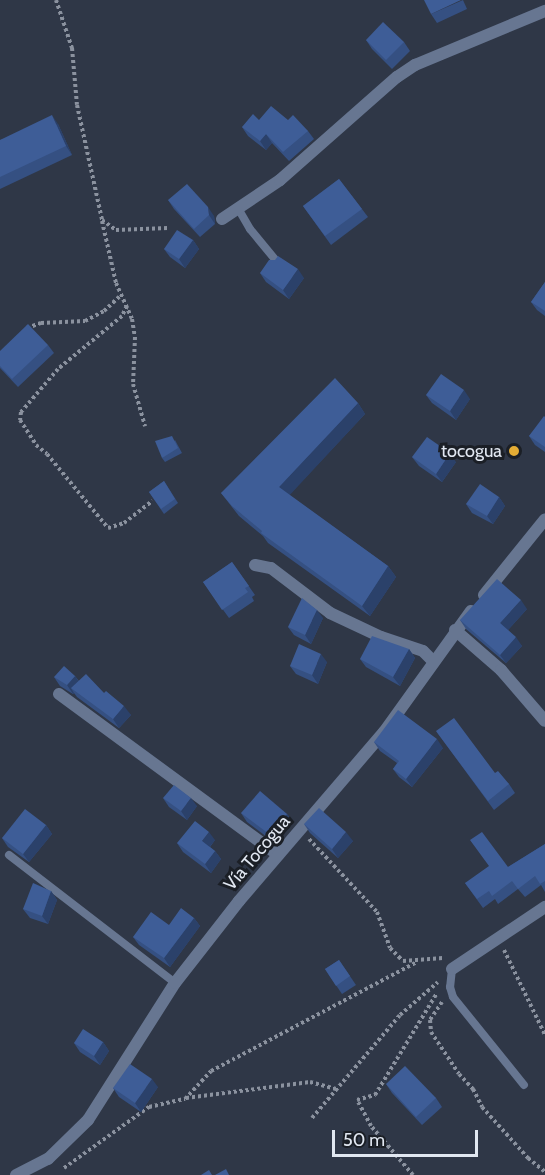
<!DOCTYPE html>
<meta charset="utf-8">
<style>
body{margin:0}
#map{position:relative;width:545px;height:1175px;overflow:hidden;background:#2f3747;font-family:Cabin,sans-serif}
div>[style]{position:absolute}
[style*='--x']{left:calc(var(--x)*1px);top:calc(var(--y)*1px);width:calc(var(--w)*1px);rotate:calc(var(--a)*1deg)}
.path>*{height:4px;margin-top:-2px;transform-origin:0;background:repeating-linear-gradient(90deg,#8b929f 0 3px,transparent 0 6px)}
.service>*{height:8px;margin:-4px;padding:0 4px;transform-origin:4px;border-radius:4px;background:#677691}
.minor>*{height:12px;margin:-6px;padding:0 6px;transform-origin:6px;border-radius:6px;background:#677691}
.wall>*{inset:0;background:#355082}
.shaded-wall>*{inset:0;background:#2b416a}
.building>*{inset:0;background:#3e5d97}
.dots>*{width:16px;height:16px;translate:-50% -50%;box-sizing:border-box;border:3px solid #1b1f26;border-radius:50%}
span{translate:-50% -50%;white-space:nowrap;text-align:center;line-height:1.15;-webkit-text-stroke:6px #1b1f26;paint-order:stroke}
.poi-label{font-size:18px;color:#e1e7f1}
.right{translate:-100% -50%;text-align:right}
.street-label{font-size:18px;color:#e1e7f1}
.scale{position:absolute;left:332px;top:1130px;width:146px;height:27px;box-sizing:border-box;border:3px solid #e1e7f1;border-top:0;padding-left:8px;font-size:18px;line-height:21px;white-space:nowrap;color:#e1e7f1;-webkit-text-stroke:4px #1b1f26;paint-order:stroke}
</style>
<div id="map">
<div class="path">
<div style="--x:56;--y:0;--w:51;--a:71.6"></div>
<div style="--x:72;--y:48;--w:57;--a:85"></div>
<div style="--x:77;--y:105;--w:118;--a:77.7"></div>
<div style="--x:102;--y:220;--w:17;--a:36"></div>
<div style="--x:116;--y:230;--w:52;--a:-2.2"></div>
<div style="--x:102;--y:221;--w:64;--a:77.3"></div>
<div style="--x:116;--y:283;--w:39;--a:66"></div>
<div style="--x:132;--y:319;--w:18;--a:81"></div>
<div style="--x:135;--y:337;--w:47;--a:92.4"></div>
<div style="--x:133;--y:384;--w:44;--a:74.1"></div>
<div style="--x:127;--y:306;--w:11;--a:117"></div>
<div style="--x:122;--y:316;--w:83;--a:140.4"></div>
<div style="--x:58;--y:369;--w:57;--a:130.7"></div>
<div style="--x:21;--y:412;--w:8;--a:97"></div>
<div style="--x:20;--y:420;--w:30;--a:57"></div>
<div style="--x:36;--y:445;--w:14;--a:39"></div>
<div style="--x:47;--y:454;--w:96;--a:50.5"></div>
<div style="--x:108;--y:528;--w:17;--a:-17"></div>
<div style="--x:124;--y:523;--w:36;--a:-38"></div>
<div style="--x:27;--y:328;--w:15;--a:-20"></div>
<div style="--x:41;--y:323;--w:44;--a:-2.6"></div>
<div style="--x:85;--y:321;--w:21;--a:-28"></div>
<div style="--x:104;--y:311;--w:23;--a:-43"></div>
<div style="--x:309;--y:839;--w:100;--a:47"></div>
<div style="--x:377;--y:912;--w:38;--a:70"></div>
<div style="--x:390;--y:948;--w:18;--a:45"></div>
<div style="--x:403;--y:961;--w:40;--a:-4.3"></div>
<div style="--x:504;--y:950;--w:94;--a:64.2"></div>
<div style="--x:442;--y:1002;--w:22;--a:124"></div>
<div style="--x:430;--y:1020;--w:12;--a:85"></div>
<div style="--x:431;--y:1032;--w:50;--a:56.3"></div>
<div style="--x:459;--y:1074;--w:21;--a:47"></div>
<div style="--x:473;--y:1089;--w:20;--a:63"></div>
<div style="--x:482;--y:1107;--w:69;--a:48"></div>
<div style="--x:528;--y:1158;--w:22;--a:39"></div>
<div style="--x:186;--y:1098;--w:125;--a:-7.4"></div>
<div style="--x:310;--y:1082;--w:28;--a:15"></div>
<div style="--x:312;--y:1118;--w:135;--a:-49.5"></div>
<div style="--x:400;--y:1015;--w:50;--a:-41"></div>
<div style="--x:64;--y:1168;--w:105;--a:-35.7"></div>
<div style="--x:149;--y:1107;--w:37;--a:-13"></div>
<div style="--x:185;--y:1099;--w:38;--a:-47"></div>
<div style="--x:211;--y:1071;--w:233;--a:-27.9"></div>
<div style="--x:413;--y:1175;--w:65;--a:-130.6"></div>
<div style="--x:371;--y:1126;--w:30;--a:-118"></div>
<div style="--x:357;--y:1100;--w:19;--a:-16"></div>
<div style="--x:375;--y:1095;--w:119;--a:-58.7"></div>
</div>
<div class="service">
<div style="--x:239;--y:210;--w:22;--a:60"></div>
<div style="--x:250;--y:229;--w:44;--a:50.5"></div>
<div style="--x:9;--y:855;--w:210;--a:37.6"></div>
<div style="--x:452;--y:969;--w:18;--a:96"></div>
<div style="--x:450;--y:987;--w:10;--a:73"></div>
<div style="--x:453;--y:997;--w:113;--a:51.1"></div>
</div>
<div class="minor">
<div style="--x:222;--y:219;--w:70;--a:-33.9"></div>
<div style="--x:280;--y:180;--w:156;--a:-41.4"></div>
<div style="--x:397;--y:77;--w:22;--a:-34"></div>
<div style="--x:415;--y:65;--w:141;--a:-22.6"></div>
<div style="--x:255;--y:565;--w:16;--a:11"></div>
<div style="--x:271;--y:568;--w:74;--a:37.3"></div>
<div style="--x:330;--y:613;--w:56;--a:25.2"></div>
<div style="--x:381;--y:637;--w:44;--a:18.4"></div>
<div style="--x:423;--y:651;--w:14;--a:45"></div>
<div style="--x:484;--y:595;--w:97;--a:-51.2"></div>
<div style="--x:455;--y:630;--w:61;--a:41"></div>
<div style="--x:501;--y:670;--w:67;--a:49.2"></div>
<div style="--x:59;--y:694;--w:272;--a:36.3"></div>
<div style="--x:452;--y:969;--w:112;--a:-33.7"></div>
<div style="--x:16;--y:1175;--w:36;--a:-27"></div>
<div style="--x:48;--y:1159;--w:56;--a:-44.3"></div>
<div style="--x:88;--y:1120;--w:162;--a:-57.6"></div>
<div style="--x:175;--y:983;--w:104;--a:-52"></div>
<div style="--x:239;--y:901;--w:223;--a:-49.4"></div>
<div style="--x:384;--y:732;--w:149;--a:-54.3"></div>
</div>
<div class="wall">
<div style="clip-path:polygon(463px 0,467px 9px,437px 23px,431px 14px)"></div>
<div style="clip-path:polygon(366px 40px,404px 42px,410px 51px,392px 69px,372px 49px)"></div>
<div style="clip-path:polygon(259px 120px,288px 120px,308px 131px,314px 139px,289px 161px,272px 143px,266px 150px,248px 136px,242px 127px)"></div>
<div style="clip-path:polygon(58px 124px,72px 155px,0 189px,0 140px)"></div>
<div style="clip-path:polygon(339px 179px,368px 217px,331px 245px,303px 206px)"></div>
<div style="clip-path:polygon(168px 200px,214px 216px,215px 224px,200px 237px,174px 209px)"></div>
<div style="clip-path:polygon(193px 240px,199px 249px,185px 268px,170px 257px,164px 249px)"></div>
<div style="clip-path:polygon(260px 273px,304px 278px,289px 299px,266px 282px)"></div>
<div style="clip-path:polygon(545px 282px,545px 316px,537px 310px,531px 302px)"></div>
<div style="clip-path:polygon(48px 345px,54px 353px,18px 387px,0 368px,0 351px)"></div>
<div style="clip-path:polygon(426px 395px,470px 399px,456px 420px,432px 403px)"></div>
<div style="clip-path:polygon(358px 403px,365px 414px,289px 495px,388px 566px,396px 577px,370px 616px,268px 543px,263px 536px,239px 516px,221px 493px)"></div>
<div style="clip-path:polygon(545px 417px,545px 452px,535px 445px,529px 436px)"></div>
<div style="clip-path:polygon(175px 440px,182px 453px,165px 462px,162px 458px)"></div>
<div style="clip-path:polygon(412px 457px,456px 462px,442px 482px,419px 466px)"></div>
<div style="clip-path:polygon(164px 481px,178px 503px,164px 514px,149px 492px)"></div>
<div style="clip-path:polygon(499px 497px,505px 506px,493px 524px,472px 513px,466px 504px)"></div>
<div style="clip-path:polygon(232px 562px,255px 595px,252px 597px,254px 601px,229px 618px,203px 582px)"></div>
<div style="clip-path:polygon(527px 609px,508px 630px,522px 646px,506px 663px,466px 629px,460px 620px)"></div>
<div style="clip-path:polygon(323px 618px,311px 644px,294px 635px,288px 627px)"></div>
<div style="clip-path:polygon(409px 649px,415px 658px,400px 686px,366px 667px,360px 659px)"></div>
<div style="clip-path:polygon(327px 662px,318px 684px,296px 674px,290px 666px)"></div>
<div style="clip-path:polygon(75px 676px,79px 681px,104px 693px,131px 715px,119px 728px,77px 697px,74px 693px,73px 694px,60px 686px,54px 677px)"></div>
<div style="clip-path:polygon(436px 731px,509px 784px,515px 793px,494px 810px)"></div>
<div style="clip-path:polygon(374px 742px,443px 748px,412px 787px,399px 777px,393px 769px,397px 763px,380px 751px)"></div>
<div style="clip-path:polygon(163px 798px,197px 806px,187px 820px,169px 807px)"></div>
<div style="clip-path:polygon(241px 813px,287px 814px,293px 822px,275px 843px,247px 822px)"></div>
<div style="clip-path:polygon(304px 824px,353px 841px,338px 858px,310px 833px)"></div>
<div style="clip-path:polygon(46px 825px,52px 834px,29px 862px,8px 847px,2px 838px)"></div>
<div style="clip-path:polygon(215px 840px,210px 847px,215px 851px,221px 859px,211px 873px,183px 852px,177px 843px)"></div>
<div style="clip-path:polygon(545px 844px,545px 892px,541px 885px,525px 897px,518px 889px,498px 904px,495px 899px,483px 908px,465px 883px,508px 867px)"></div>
<div style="clip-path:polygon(51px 891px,57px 900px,48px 924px,30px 918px,23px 909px)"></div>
<div style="clip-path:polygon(194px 918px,200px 926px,170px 967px,139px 945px,133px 937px,169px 925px)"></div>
<div style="clip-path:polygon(339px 960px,356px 985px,342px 994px,325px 969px)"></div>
<div style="clip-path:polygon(103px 1042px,109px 1051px,100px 1065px,80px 1052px,74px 1043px)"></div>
<div style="clip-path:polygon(386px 1084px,436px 1098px,442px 1107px,422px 1125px,392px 1093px)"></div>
<div style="clip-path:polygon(158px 1087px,141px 1112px,119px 1097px,113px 1088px)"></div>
</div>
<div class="shaded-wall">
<div style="clip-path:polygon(52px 115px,58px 124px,72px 155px,66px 146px)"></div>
<div style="clip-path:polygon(266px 134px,272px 143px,266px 150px,260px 141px)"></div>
<div style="clip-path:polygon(208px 207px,214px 216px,215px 224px,209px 215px)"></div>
<div style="clip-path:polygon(193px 240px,199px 249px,185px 268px,179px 259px)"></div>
<div style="clip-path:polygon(298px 269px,304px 278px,289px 299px,283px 290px)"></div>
<div style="clip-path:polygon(464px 390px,470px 399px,456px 420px,450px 411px)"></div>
<div style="clip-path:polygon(358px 403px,365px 414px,287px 498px,279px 487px)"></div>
<div style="clip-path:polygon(450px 453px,456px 462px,442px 482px,436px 474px)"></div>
<div style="clip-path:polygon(499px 497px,505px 506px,493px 524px,487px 516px)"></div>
<div style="clip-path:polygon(388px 566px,396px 577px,370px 616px,362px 606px)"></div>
<div style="clip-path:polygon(521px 600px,527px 609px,507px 631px,500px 623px)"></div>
<div style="clip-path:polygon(317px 610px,323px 618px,311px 644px,305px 635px)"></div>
<div style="clip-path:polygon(516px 637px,522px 646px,506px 663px,500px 655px)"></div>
<div style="clip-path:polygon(409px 649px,415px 658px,400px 686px,393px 677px)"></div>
<div style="clip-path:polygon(321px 654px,327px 662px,318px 684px,312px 675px)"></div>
<div style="clip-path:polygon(75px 676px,81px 685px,71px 688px,74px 693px,73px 694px,67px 685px)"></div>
<div style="clip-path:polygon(124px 706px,131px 715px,119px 728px,113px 719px)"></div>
<div style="clip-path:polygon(437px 739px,443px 748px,412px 787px,406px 779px)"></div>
<div style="clip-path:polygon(191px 798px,197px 806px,187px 820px,181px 811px)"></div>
<div style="clip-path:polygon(287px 814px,293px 822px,275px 843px,269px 834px)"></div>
<div style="clip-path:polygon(46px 825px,52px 834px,29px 862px,23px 854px)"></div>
<div style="clip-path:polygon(209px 832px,215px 840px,208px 849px,202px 841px)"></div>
<div style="clip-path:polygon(346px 832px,353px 841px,338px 858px,332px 849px)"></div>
<div style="clip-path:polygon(215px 851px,221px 859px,211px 873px,205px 864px)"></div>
<div style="clip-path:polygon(51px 891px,57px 900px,48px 924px,42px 916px)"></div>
<div style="clip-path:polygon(194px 918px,200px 926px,170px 967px,164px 958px)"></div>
<div style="clip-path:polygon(103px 1042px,109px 1051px,100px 1065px,94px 1056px)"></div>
<div style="clip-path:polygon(152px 1079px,158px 1087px,141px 1112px,135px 1103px)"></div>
</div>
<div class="building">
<div style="clip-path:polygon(424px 0,461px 0,431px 14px)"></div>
<div style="clip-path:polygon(383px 22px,404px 42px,386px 60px,366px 40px)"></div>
<div style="clip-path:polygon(271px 106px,288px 120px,293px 115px,308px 131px,283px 152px,266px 134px,260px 141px,242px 127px,253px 114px,259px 120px)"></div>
<div style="clip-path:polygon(52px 115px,66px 146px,0 177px,0 140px)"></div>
<div style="clip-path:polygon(339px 179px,362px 209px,325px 236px,303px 206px)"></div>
<div style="clip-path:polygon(187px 184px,208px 207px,209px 215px,194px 229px,168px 200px)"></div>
<div style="clip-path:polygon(177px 230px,193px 240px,179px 259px,164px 249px)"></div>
<div style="clip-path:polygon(278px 256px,298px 269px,283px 290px,260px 273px,269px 260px,275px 260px)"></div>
<div style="clip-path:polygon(545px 282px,545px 311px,531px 302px)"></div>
<div style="clip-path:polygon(28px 324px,48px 345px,12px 379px,0 366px,0 351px)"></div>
<div style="clip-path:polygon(441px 374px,464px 390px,450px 411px,426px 395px)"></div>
<div style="clip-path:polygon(335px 378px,358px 403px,279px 487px,388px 566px,362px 606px,261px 533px,262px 531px,232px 506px,221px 493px)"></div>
<div style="clip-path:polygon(544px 416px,545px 417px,545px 447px,529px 436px)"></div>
<div style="clip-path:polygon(172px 436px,178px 448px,162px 458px,155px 441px)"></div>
<div style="clip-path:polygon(427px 437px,450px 453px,436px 474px,412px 457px)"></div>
<div style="clip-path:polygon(164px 481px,175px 499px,161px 509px,149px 492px)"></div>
<div style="clip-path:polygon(480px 484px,499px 497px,487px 516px,466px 504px)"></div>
<div style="clip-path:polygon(232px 562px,249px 586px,245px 588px,248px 592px,222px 610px,203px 582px)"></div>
<div style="clip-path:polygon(497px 579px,521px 600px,500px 623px,516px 637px,500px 655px,460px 620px)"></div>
<div style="clip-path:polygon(302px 598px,317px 610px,305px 635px,288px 627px)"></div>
<div style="clip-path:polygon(372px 636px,409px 649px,393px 677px,360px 659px)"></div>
<div style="clip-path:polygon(299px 644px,321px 654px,312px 675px,290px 666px)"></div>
<div style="clip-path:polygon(64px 666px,75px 676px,67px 685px,54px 677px)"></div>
<div style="clip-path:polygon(86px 674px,104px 693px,106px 691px,124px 706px,113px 719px,71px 688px)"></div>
<div style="clip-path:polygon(398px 710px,437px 739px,406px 779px,393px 769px,399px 761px,374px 742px)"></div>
<div style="clip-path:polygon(454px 718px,495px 773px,498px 771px,509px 784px,488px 801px,436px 731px)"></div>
<div style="clip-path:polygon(174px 785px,191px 798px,181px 811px,163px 798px)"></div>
<div style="clip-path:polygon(260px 791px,287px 814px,269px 834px,241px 813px)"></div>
<div style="clip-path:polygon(319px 808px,346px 832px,332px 849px,304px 824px)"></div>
<div style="clip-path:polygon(25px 809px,46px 825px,23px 854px,2px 838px)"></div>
<div style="clip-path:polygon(195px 821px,209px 832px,202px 841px,215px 851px,205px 864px,177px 843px)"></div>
<div style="clip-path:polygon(482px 832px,508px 867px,545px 844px,545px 881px,540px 884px,535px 876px,518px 889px,512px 881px,492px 896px,489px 891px,477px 899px,465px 883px,489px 866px,470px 840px)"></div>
<div style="clip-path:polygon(33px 883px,51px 891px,42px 916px,23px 909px)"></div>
<div style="clip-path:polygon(181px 908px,194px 918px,164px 958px,133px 937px,151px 912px,169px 925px)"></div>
<div style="clip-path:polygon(339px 960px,350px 976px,336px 986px,325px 969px)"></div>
<div style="clip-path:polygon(83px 1029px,103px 1042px,94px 1056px,74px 1043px)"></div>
<div style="clip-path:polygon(130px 1064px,152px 1079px,135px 1103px,113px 1088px)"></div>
<div style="clip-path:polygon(405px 1066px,436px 1098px,416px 1117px,386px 1084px)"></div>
<div style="clip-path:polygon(226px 1169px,229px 1175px,215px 1175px)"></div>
<div style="clip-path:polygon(209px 1170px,212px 1175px,201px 1175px)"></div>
</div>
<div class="dots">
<div style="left:514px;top:451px;background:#e5ad35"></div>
</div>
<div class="poi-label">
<span class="right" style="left:502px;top:451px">tocogua</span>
</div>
<div class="street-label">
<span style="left:257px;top:853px;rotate:-50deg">Vía Tocogua</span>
</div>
<div class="scale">50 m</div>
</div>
